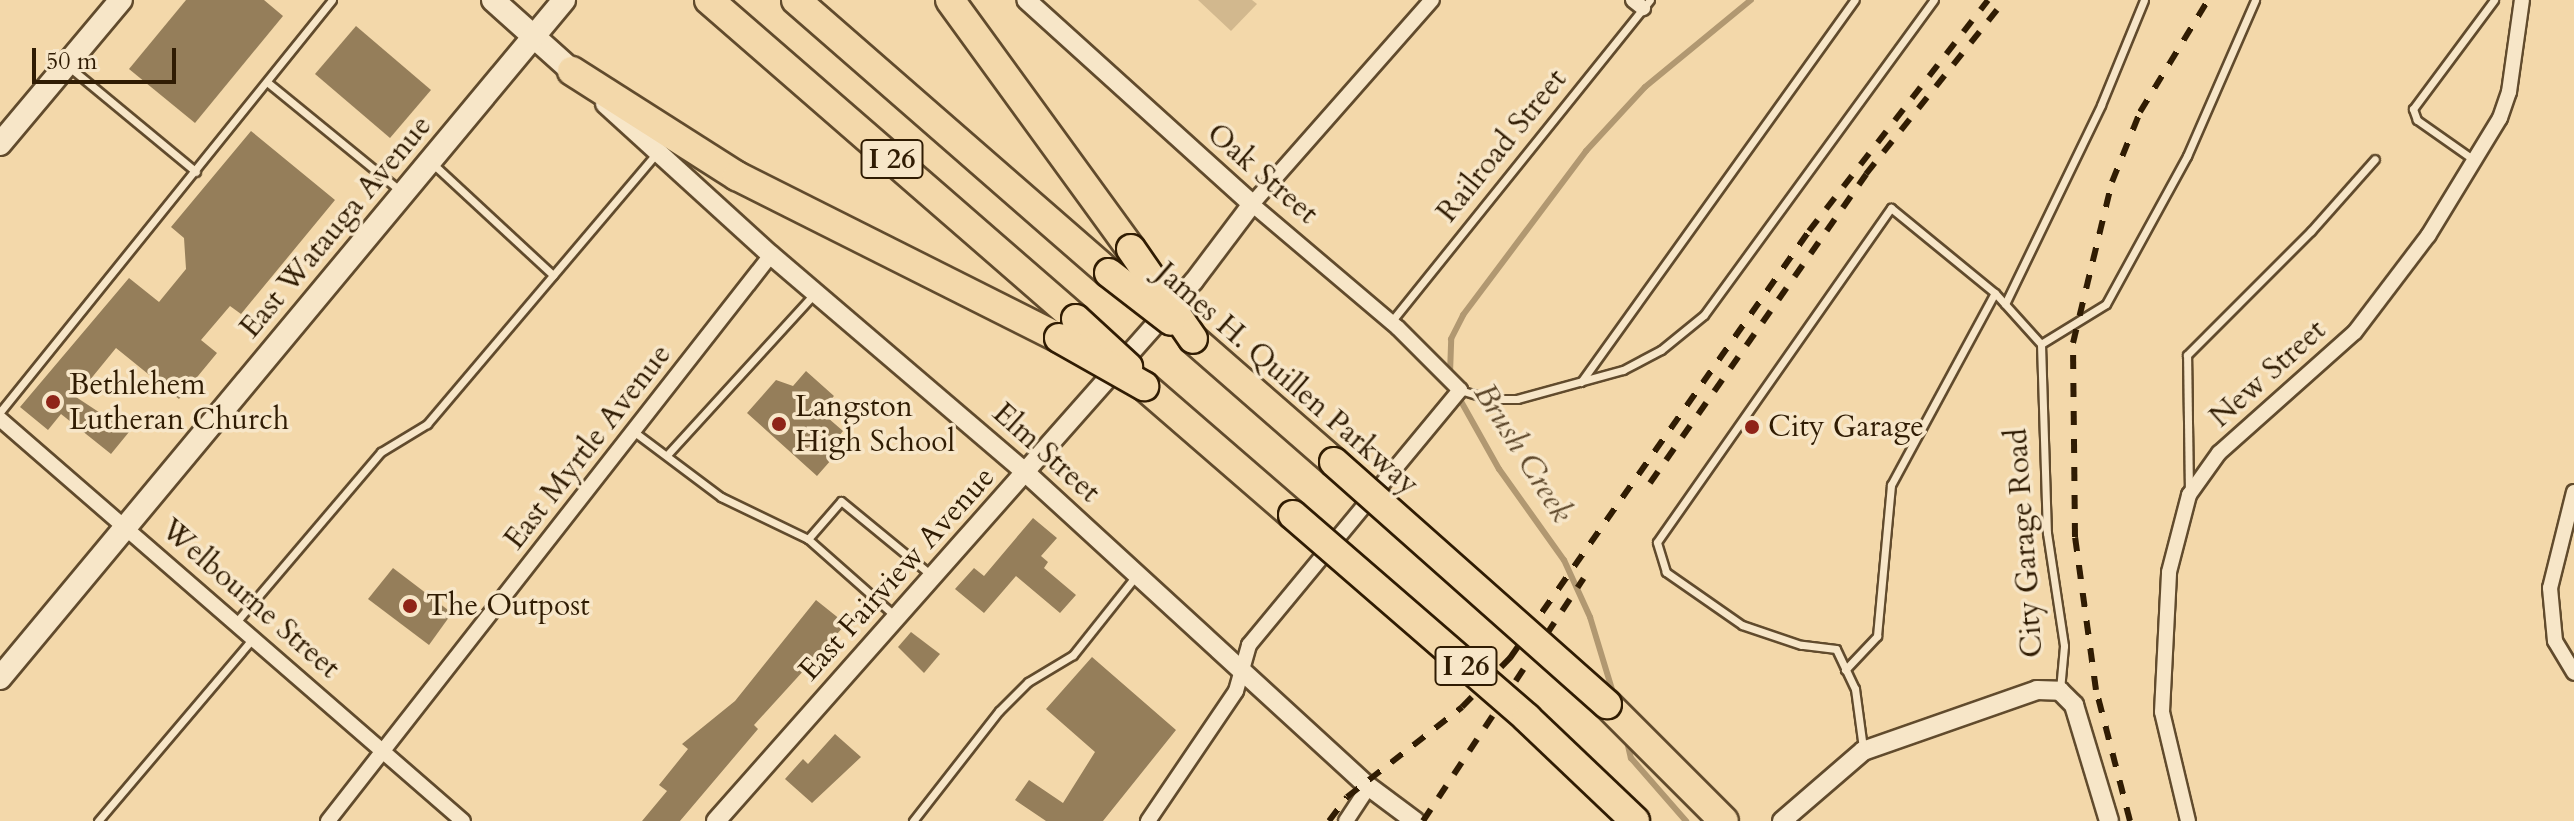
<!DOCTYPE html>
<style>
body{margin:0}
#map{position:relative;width:2574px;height:821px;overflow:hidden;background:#f3d8aa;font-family:Cardo,serif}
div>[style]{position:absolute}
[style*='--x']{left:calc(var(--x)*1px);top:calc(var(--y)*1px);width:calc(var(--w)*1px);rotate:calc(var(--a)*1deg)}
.green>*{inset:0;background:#d2b88e}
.stream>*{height:6px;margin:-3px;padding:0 3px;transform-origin:3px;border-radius:3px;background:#b19871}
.building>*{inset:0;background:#957e5a}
.roads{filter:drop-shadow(2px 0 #614b2d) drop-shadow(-2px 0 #614b2d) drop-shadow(0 2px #614b2d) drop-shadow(0 -2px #614b2d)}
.service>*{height:7px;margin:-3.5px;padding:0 3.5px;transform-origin:3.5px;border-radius:3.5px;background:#f7e6c8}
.minor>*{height:14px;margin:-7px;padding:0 7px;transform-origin:7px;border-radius:7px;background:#f7e6c8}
.tertiary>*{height:18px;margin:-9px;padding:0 9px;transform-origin:9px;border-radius:9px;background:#f7e6c8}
.secondary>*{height:22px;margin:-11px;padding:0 11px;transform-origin:11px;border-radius:11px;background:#f7e6c8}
.motorway>*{height:28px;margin:-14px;padding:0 14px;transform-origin:14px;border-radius:14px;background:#f3d8aa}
.rail>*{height:6px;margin-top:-3px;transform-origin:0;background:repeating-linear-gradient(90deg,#301c03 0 14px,transparent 0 28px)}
.bridges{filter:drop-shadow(2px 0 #301c03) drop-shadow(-2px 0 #301c03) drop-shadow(0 2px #301c03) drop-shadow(0 -2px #301c03)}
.motorway-bridge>*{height:28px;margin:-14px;padding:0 14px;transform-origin:14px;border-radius:14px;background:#f3d8aa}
.dots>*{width:22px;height:22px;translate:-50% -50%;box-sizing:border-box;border:4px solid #f7e6c8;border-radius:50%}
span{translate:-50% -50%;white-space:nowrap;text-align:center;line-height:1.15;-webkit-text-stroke:7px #f7e6c8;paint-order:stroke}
.shield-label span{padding:2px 6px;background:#f7e6c8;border:2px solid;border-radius:6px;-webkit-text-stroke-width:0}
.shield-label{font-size:28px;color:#301c03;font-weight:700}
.street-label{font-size:30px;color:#301c03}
.poi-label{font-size:30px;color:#301c03}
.left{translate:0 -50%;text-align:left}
.water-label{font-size:32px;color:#5d472a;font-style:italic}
.scale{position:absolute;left:32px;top:48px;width:144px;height:36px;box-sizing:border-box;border:4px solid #301c03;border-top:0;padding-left:10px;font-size:24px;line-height:28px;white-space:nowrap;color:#301c03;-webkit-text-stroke:6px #f7e6c8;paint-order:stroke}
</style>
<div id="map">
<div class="green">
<div style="clip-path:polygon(1198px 0,1252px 0,1257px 4px,1231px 31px)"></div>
</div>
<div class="stream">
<div style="--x:1450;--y:374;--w:35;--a:-88"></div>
<div style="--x:1451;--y:339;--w:27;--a:-63"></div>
<div style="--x:1463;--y:315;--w:205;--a:-53.1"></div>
<div style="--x:1586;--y:151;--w:87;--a:-47.3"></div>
<div style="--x:1645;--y:87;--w:137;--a:-39.4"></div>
<div style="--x:1458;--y:396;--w:84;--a:60.7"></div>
<div style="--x:1499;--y:469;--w:112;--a:54.5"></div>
<div style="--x:1564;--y:560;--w:63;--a:65.5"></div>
<div style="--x:1590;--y:617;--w:83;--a:73.1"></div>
<div style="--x:1626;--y:737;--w:22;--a:77"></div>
<div style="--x:1631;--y:758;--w:84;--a:48.9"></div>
</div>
<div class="building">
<div style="clip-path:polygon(186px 0,264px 0,283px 16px,195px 123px,129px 69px)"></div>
<div style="clip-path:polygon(356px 26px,431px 90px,390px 138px,315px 74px)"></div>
<div style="clip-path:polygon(251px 131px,335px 200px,241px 314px,230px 306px,201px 340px,217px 353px,179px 399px,116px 348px,76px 397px,129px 432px,111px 454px,61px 414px,48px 430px,20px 407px,129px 278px,159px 302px,186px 269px,184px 238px,171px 227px)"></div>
<div style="clip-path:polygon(806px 371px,834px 396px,820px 411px,843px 431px,839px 436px,846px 443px,817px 476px,747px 413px,776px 380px,793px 386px)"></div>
<div style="clip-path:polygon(1033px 518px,1057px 538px,1041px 556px,1048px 562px,1044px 568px,1076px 595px,1060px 613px,1016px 576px,984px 613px,955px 589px,974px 568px,984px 576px)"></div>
<div style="clip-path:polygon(393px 568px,452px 613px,429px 645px,368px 599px)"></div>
<div style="clip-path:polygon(816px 600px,846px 624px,754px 725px,758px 729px,680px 821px,642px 821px,667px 791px,659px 785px,688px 749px,682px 744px,735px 701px)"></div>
<div style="clip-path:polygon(911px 632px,940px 654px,924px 673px,898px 647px)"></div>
<div style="clip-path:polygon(1092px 657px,1176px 730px,1103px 821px,1046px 821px,1015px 800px,1029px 780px,1063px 803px,1095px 752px,1046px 709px)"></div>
<div style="clip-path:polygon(835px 734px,861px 757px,812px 803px,785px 779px,803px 759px,808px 764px)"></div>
</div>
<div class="roads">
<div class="service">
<div style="--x:68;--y:66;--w:166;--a:39.6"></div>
<div style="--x:267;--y:82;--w:174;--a:39.2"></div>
<div style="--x:2474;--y:160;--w:70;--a:-144.9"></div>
<div style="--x:2417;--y:120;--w:12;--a:-110"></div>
<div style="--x:2413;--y:109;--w:136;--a:-53.4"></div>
<div style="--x:432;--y:163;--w:165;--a:42.8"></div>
<div style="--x:2005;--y:304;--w:221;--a:-64.2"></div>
<div style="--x:2101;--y:105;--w:113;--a:-67.7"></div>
<div style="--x:1391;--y:322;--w:413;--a:-51.2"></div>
<div style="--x:2041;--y:344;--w:76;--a:-31.6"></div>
<div style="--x:2106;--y:304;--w:169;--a:-61.3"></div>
<div style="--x:2187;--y:156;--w:170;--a:-66.4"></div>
<div style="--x:1581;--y:382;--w:470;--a:-54.4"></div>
<div style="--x:1460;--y:390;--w:30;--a:17"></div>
<div style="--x:1489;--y:399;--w:28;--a:0"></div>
<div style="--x:1517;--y:399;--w:110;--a:-15.3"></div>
<div style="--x:1623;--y:370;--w:43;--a:-27.8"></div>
<div style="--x:1661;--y:350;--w:55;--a:-39.1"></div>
<div style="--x:1704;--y:315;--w:390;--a:-53.9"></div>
<div style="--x:0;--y:412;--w:529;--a:-51.14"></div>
<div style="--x:633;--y:431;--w:110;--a:36.9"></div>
<div style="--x:721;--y:497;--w:97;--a:25.8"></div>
<div style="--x:808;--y:539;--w:115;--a:41.5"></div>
<div style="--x:667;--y:455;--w:218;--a:-47.6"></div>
<div style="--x:2189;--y:493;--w:138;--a:-90.8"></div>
<div style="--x:2187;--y:355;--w:175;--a:-45"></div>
<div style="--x:2311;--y:231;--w:96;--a:-48.4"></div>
<div style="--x:808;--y:539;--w:50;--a:-49"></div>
<div style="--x:841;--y:501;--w:117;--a:39.4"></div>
<div style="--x:237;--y:621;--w:222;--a:-49.6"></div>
<div style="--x:381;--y:452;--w:54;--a:-31.3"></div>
<div style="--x:427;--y:424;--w:354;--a:-49.7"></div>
<div style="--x:1845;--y:670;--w:47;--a:-46.7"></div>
<div style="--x:1877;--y:636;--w:152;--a:-84.7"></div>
<div style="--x:1891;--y:485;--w:218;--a:-61.6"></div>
<div style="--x:1863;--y:748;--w:60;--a:-97.7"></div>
<div style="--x:1855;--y:689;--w:44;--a:-115.4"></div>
<div style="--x:1836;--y:649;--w:35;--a:-173"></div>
<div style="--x:1801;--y:645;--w:62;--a:-161.3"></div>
<div style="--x:1742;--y:625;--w:93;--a:-145.1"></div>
<div style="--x:1666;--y:572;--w:31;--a:-107"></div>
<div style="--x:1657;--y:542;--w:408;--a:-55"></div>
<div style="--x:1891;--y:208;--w:134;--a:39.3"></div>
<div style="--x:1995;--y:293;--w:69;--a:48"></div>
<div style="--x:2041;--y:344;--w:189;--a:88.2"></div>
<div style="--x:2047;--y:533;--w:114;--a:81.4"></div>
<div style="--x:2064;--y:646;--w:44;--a:95.2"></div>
<div style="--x:98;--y:821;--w:240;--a:-49.7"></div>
<div style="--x:913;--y:821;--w:140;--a:-52"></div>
<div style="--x:999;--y:711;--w:41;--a:-45"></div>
<div style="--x:1028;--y:682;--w:52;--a:-31"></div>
<div style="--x:1073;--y:655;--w:100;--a:-51.5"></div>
</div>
<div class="minor">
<div style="--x:1633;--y:0;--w:13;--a:39"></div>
<div style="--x:0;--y:419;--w:613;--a:40.97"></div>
<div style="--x:2574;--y:492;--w:99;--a:104"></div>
<div style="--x:2550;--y:588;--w:53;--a:84.6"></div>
<div style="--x:2555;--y:641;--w:37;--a:59"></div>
<div style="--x:328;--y:821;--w:719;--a:-51.95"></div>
<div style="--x:1148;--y:821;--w:157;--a:-55.9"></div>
<div style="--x:1236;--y:691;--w:48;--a:-74.2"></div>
<div style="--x:1249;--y:645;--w:331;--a:-50.4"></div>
<div style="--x:1460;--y:390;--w:88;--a:-135"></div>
<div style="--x:1398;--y:328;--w:192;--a:-139.7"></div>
<div style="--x:1252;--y:204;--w:272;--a:-48.6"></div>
<div style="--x:1346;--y:821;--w:42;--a:-56.7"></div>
<div style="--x:2188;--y:821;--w:112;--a:-103.4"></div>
<div style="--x:2162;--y:712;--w:140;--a:-87.1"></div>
<div style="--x:2169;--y:572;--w:80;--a:-75.4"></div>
<div style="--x:2189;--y:495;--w:52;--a:-54.5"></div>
<div style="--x:2219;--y:453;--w:182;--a:-41.7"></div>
<div style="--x:2355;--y:332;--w:121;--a:-52.8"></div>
<div style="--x:2428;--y:236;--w:138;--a:-58.6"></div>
<div style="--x:2500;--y:118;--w:28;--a:-71"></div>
<div style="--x:2509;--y:92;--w:93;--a:-82"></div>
</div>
<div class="tertiary">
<div style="--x:605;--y:104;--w:224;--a:42.3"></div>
<div style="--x:771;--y:255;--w:334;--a:40.5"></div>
<div style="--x:1025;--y:472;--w:460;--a:42.5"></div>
<div style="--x:1364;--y:783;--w:64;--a:36.7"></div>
<div style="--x:716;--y:821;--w:721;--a:-48.49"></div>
<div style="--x:1194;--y:281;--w:96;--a:-53"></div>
<div style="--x:1252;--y:204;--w:304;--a:-137.9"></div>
<div style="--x:1782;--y:821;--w:107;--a:-40.8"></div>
<div style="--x:1863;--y:751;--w:184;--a:-19.3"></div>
<div style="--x:2037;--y:690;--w:23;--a:2"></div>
<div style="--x:2060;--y:691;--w:20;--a:45"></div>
<div style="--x:2074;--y:705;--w:121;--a:73.2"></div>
</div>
<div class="secondary">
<div style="--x:493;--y:0;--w:106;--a:41.9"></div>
<div style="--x:0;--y:144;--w:188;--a:-50"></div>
<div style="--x:0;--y:678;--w:882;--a:-50.24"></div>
</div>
<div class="motorway">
<div style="--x:709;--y:0;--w:486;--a:41"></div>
<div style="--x:796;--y:0;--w:415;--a:41.1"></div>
<div style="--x:950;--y:0;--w:308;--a:54"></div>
<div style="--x:572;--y:71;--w:196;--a:32.5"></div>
<div style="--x:737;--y:176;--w:360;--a:26.7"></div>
<div style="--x:1193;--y:339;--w:187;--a:41.1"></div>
<div style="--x:1144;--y:386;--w:197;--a:40.9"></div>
<div style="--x:1607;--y:704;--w:165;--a:45"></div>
</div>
</div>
<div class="rail">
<div style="--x:1650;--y:483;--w:377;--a:-55"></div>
<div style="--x:1866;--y:174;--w:223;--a:-51.4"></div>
<div style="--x:1329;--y:821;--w:30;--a:-53"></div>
<div style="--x:1347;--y:797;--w:146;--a:-38"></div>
<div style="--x:1462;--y:707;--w:69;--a:-45.6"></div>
<div style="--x:1510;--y:658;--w:521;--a:-55"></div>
<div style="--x:1809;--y:231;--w:292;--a:-52.2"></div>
<div style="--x:1423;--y:821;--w:291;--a:-56.5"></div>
<div style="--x:2130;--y:821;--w:135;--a:-104.5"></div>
<div style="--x:2096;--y:690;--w:154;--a:-97.8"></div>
<div style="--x:2075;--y:537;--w:194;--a:-90.6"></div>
<div style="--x:2073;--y:343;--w:166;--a:-76.4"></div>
<div style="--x:2112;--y:182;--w:75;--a:-68.2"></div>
<div style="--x:2140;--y:112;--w:131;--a:-58.7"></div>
</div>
<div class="bridges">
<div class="motorway-bridge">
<div style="--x:1131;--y:249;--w:109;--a:55.4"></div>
<div style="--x:1109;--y:273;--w:78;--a:37.7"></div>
<div style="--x:1076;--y:319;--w:71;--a:42.7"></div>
<div style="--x:1059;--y:338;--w:98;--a:29.5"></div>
<div style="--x:1334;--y:462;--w:365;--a:41.6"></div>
<div style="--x:1293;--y:515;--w:310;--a:40.9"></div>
<div style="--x:1527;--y:718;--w:149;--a:43.6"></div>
</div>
</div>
<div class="dots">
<div style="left:53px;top:402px;background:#8f2418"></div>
<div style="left:779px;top:424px;background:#8f2418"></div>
<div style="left:1752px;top:427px;background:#8f2418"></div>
<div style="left:410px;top:606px;background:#8f2418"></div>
</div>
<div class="shield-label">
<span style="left:892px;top:159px">I 26</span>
<span style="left:1466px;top:666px">I 26</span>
</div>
<div class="street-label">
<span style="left:1502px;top:146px;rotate:-51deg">Railroad Street</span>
<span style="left:1262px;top:174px;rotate:41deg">Oak Street</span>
<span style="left:336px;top:227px;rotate:-50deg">East Watauga Avenue</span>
<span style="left:2268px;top:374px;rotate:-42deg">New Street</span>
<span style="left:1287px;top:379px;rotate:41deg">James H. Quillen Parkway</span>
<span style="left:588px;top:447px;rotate:-52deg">East Myrtle Avenue</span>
<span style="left:1046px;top:453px;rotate:42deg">Elm Street</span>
<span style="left:2025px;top:543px;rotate:-94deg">City Garage Road</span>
<span style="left:897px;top:574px;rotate:-48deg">East Fairview Avenue</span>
<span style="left:250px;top:599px;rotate:41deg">Welbourne Street</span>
</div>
<div class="poi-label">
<span class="left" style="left:69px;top:402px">Bethlehem<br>Lutheran Church</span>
<span class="left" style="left:795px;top:424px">Langston<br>High School</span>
<span class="left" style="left:1768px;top:427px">City Garage</span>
<span class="left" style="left:426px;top:606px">The Outpost</span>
</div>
<div class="water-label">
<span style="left:1523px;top:453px;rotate:58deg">Brush Creek</span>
</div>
<div class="scale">50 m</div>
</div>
